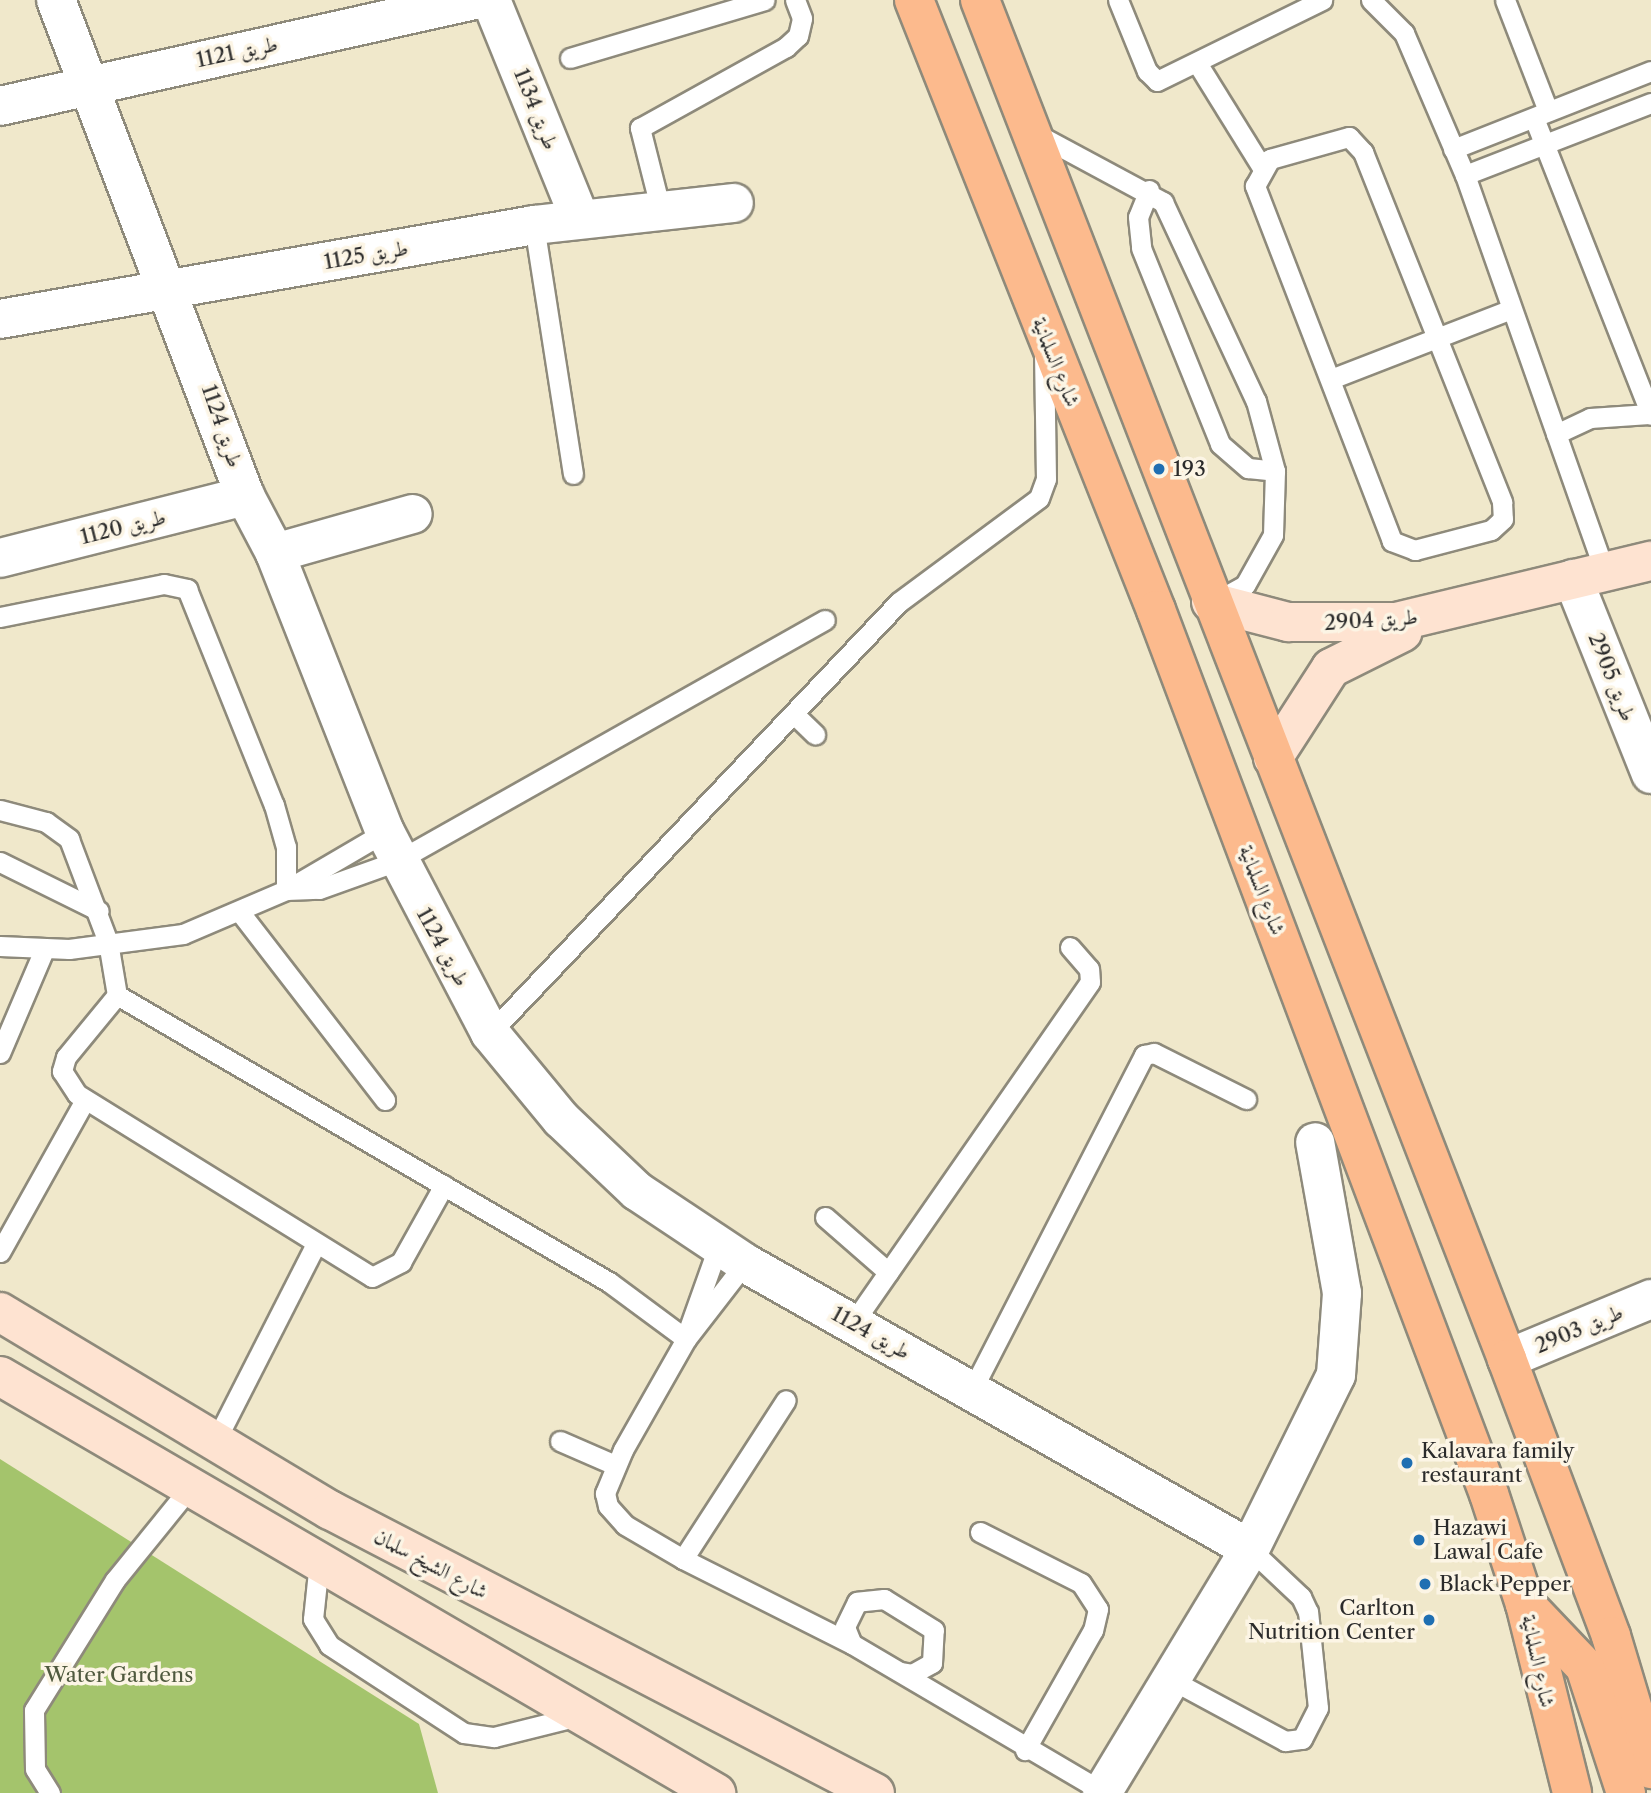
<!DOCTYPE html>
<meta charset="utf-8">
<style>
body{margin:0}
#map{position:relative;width:1651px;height:1793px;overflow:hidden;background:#f0e8cb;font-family:"Libre Caslon Text",Amiri,serif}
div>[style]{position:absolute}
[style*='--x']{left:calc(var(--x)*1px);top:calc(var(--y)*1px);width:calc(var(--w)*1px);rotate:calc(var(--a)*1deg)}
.green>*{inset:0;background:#a4c46c}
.roads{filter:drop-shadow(2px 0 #8e8a7b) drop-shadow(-2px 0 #8e8a7b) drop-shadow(0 2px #8e8a7b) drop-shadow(0 -2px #8e8a7b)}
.lane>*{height:19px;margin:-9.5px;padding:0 9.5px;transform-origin:9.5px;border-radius:9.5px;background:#fff}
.street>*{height:38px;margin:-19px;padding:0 19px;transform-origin:19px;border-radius:19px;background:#fff}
.secondary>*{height:38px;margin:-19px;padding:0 19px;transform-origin:19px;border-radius:19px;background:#fee3d1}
.primary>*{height:38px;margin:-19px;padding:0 19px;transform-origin:19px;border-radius:19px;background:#fcba8d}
.dots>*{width:19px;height:19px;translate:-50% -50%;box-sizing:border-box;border:4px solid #fcf5e5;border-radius:50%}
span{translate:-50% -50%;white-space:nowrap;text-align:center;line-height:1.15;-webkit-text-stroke:7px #fcf5e5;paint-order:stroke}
.street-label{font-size:21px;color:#2b2b2b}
.poi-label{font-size:21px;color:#2b2b2b}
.left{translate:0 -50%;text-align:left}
.right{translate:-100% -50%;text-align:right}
.park-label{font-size:21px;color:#4f593e}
</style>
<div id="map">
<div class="green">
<div style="clip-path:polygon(0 1459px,419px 1724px,438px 1793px,0 1793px)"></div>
</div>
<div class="roads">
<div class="lane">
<div style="--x:1118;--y:0;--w:77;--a:67.8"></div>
<div style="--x:1147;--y:71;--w:14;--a:45"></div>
<div style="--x:1157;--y:81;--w:184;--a:-26.1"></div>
<div style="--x:1371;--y:0;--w:47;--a:45"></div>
<div style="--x:1404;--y:33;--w:155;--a:66.8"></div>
<div style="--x:1465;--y:175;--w:421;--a:70.6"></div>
<div style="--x:1505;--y:0;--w:119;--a:68.8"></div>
<div style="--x:570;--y:58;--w:203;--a:-16.6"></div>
<div style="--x:1199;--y:66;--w:118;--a:58.2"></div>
<div style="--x:1534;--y:118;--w:319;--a:68.5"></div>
<div style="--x:1033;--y:132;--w:148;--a:28.3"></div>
<div style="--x:1163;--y:202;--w:220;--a:65"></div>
<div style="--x:1256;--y:401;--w:73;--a:74.8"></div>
<div style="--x:1275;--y:471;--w:64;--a:91.8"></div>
<div style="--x:1273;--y:535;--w:57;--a:119.2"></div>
<div style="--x:1245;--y:585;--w:33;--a:151"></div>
<div style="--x:1349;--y:137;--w:21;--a:47"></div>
<div style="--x:1363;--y:152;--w:377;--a:68.3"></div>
<div style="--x:1502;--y:502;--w:17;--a:87"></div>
<div style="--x:1503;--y:519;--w:16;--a:137"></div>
<div style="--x:1491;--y:530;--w:79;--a:165.3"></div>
<div style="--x:1415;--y:550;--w:25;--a:-159"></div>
<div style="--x:1392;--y:541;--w:381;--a:-111.1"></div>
<div style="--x:1255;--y:186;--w:31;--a:-61"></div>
<div style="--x:1270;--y:159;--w:82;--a:-15.6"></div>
<div style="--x:1453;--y:149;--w:213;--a:-21.5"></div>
<div style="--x:1465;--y:175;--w:199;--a:-21.2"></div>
<div style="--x:1149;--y:190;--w:29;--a:112"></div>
<div style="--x:1138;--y:217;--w:31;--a:84"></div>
<div style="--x:1141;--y:248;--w:211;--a:68"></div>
<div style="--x:1220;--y:444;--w:37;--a:41"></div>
<div style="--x:1248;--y:468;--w:27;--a:6"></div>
<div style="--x:661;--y:211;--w:86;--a:-104.2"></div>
<div style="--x:640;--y:128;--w:167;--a:-29"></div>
<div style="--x:786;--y:47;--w:16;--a:-43"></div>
<div style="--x:798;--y:36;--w:18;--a:-77"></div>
<div style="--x:802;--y:18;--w:19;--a:-111"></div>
<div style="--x:534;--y:225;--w:252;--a:81.1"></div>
<div style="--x:1331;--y:379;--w:191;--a:-21.2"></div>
<div style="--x:1556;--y:434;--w:38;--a:-25"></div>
<div style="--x:1590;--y:418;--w:59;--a:-3.9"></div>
<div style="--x:0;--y:617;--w:167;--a:-11.4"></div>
<div style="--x:164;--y:584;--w:24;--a:12"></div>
<div style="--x:187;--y:589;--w:233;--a:68.1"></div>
<div style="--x:274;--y:805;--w:44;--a:74.1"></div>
<div style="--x:286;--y:847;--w:43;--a:90"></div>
<div style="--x:795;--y:715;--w:28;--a:44"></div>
<div style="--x:0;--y:810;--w:48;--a:14.6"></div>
<div style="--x:46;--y:822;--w:29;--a:36"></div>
<div style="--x:69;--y:839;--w:110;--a:69.3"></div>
<div style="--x:108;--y:942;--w:54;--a:80.4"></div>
<div style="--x:117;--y:995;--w:80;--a:129.4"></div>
<div style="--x:66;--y:1057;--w:15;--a:106"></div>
<div style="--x:62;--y:1071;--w:27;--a:57"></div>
<div style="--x:77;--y:1094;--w:347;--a:31.8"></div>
<div style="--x:372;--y:1277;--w:33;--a:-27"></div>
<div style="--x:401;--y:1262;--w:88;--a:-60.8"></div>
<div style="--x:0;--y:862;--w:110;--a:26.3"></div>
<div style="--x:286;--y:890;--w:33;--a:-2"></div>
<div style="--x:319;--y:889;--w:83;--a:-19.7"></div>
<div style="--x:397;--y:861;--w:491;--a:-29.4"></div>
<div style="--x:239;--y:911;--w:239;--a:52.3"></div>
<div style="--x:0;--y:946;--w:69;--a:2.5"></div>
<div style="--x:69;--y:949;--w:115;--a:-7.5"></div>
<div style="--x:183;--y:934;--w:112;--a:-23.1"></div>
<div style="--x:286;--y:890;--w:115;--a:-30.4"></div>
<div style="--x:117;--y:995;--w:570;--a:30.26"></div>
<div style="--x:609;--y:1282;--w:96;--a:36.5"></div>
<div style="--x:490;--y:1033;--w:594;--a:-46.5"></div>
<div style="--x:899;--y:602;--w:174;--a:-36.6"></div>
<div style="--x:1039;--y:498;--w:20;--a:-70"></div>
<div style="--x:1046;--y:479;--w:126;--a:-90.9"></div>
<div style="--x:0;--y:1053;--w:112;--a:-66.9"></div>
<div style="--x:825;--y:1217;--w:84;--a:41.1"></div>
<div style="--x:0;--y:1252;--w:174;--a:-60.8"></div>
<div style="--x:745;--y:1263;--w:96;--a:127.8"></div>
<div style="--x:686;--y:1339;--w:128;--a:119.6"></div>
<div style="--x:623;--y:1450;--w:47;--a:112.7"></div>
<div style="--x:605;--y:1493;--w:13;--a:77"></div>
<div style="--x:608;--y:1506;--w:25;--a:48"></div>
<div style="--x:625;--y:1525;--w:67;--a:30.4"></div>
<div style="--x:683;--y:1559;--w:189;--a:26.7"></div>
<div style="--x:853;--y:1323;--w:415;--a:-55.2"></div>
<div style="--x:1090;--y:982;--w:13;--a:-94"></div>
<div style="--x:1089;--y:969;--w:29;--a:-131"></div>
<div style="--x:688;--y:1331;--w:92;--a:-70.4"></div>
<div style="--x:972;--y:1390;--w:377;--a:-62.8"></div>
<div style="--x:1144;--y:1055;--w:10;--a:-11"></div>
<div style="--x:1154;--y:1053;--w:103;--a:26.6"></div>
<div style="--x:216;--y:1440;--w:220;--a:-63"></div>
<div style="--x:560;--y:1441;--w:60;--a:23.6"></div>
<div style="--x:980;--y:1532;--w:113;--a:26.8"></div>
<div style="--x:1081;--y:1583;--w:31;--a:57"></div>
<div style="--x:1098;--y:1609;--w:22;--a:103"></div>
<div style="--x:1093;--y:1630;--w:138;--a:119.5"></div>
<div style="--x:683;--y:1559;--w:189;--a:-57.1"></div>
<div style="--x:319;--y:1562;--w:57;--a:96"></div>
<div style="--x:313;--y:1619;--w:31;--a:58"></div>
<div style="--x:329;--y:1645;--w:161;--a:33.1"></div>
<div style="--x:464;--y:1733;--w:30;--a:8"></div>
<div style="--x:494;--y:1737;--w:91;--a:-14"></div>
<div style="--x:901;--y:1672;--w:11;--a:10"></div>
<div style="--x:912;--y:1674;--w:23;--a:-29"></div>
<div style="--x:932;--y:1663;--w:33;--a:-87"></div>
<div style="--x:934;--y:1630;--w:59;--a:-148.2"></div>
<div style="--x:884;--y:1599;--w:27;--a:174"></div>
<div style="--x:857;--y:1602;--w:28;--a:116"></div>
<div style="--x:845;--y:1627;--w:18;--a:68"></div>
<div style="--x:852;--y:1644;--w:290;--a:30.5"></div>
<div style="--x:1170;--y:1679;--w:131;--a:28.3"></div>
<div style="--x:1285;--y:1741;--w:17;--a:-7"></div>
<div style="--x:1302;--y:1739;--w:35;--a:-63"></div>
<div style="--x:1318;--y:1708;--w:97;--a:-95.9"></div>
<div style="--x:1308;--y:1612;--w:17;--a:-115"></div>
<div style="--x:1301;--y:1597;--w:70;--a:-136.7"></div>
<div style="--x:50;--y:1793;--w:28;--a:-122"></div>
<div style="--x:35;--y:1769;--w:59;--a:-91"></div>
<div style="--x:34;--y:1710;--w:153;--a:-58.1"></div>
<div style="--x:115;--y:1580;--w:116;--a:-51"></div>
</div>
<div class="street">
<div style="--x:56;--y:0;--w:531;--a:69.14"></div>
<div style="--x:245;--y:496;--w:64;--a:62.2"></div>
<div style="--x:275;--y:553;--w:300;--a:68.5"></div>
<div style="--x:385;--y:832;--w:227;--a:62.4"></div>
<div style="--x:490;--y:1033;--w:112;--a:50.5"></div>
<div style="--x:561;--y:1119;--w:105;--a:43.5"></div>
<div style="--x:637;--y:1191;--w:130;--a:33.7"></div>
<div style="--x:745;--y:1263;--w:580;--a:29.52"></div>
<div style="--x:491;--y:0;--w:236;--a:67.9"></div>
<div style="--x:0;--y:106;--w:487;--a:-12.6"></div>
<div style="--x:0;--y:319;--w:542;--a:-9.98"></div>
<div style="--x:534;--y:225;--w:201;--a:-6.3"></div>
<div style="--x:275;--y:553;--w:143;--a:-15.8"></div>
<div style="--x:0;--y:558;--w:253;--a:-14.2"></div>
<div style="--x:1573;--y:579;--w:210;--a:68.2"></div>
<div style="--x:1507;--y:1359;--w:156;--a:-22.6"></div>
<div style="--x:1102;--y:1793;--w:285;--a:-58.8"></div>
<div style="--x:1250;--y:1549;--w:194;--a:-63.7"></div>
<div style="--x:1336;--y:1375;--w:82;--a:-85.8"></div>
<div style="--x:1342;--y:1293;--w:153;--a:-100.1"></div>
</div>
<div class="secondary">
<div style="--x:1211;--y:602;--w:80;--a:14.6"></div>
<div style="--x:1288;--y:622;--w:108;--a:0"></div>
<div style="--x:1396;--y:622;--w:262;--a:-13.5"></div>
<div style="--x:1273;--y:758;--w:107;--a:-57.2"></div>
<div style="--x:1331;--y:668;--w:80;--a:-26.6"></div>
<div style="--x:0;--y:1312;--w:385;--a:31"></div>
<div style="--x:330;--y:1510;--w:614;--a:27.44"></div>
<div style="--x:0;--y:1376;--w:829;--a:30.22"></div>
</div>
<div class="primary">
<div style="--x:914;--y:0;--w:656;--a:68.36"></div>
<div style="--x:1156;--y:610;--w:945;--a:69.36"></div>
<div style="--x:1489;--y:1494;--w:116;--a:71.9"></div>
<div style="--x:1525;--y:1604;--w:195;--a:76"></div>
<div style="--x:980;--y:0;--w:1458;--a:68.8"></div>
<div style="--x:1507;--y:1359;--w:296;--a:69.4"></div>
<div style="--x:1611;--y:1636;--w:139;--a:73.3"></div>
<div style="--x:1525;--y:1604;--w:87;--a:46.4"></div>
<div style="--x:1585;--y:1667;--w:133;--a:72"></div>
</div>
</div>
<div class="dots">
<div style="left:1159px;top:469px;background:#1f6fb2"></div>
<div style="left:1407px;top:1463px;background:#1f6fb2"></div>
<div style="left:1419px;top:1540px;background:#1f6fb2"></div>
<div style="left:1425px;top:1584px;background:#1f6fb2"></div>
<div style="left:1429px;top:1620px;background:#1f6fb2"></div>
</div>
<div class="street-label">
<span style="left:237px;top:52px;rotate:-12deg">طريق 1121</span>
<span style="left:536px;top:109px;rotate:68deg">طريق 1134</span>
<span style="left:366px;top:255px;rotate:-10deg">طريق 1125</span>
<span style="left:1056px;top:362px;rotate:68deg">شارع السلمانية</span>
<span style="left:222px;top:426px;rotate:71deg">طريق 1124</span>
<span style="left:123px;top:527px;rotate:-14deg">طريق 1120</span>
<span style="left:1371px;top:620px;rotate:-4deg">طريق 2904</span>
<span style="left:1612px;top:677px;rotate:68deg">طريق 2905</span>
<span style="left:1262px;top:890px;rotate:69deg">شارع السلمانية</span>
<span style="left:443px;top:947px;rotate:61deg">طريق 1124</span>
<span style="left:1579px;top:1329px;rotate:-23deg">طريق 2903</span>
<span style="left:871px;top:1333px;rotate:29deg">طريق 1124</span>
<span style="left:431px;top:1564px;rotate:28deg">شارع الشيخ سلمان</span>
<span style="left:1538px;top:1661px;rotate:78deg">شارع السلمانية</span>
</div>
<div class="poi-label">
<span class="left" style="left:1173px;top:469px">193</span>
<span class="left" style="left:1421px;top:1463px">Kalavara family<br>restaurant</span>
<span class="left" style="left:1433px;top:1540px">Hazawi<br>Lawal Cafe</span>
<span class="left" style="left:1439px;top:1584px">Black Pepper</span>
<span class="right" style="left:1415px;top:1620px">Carlton<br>Nutrition Center</span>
</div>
<div class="park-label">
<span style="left:119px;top:1675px">Water Gardens</span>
</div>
</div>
